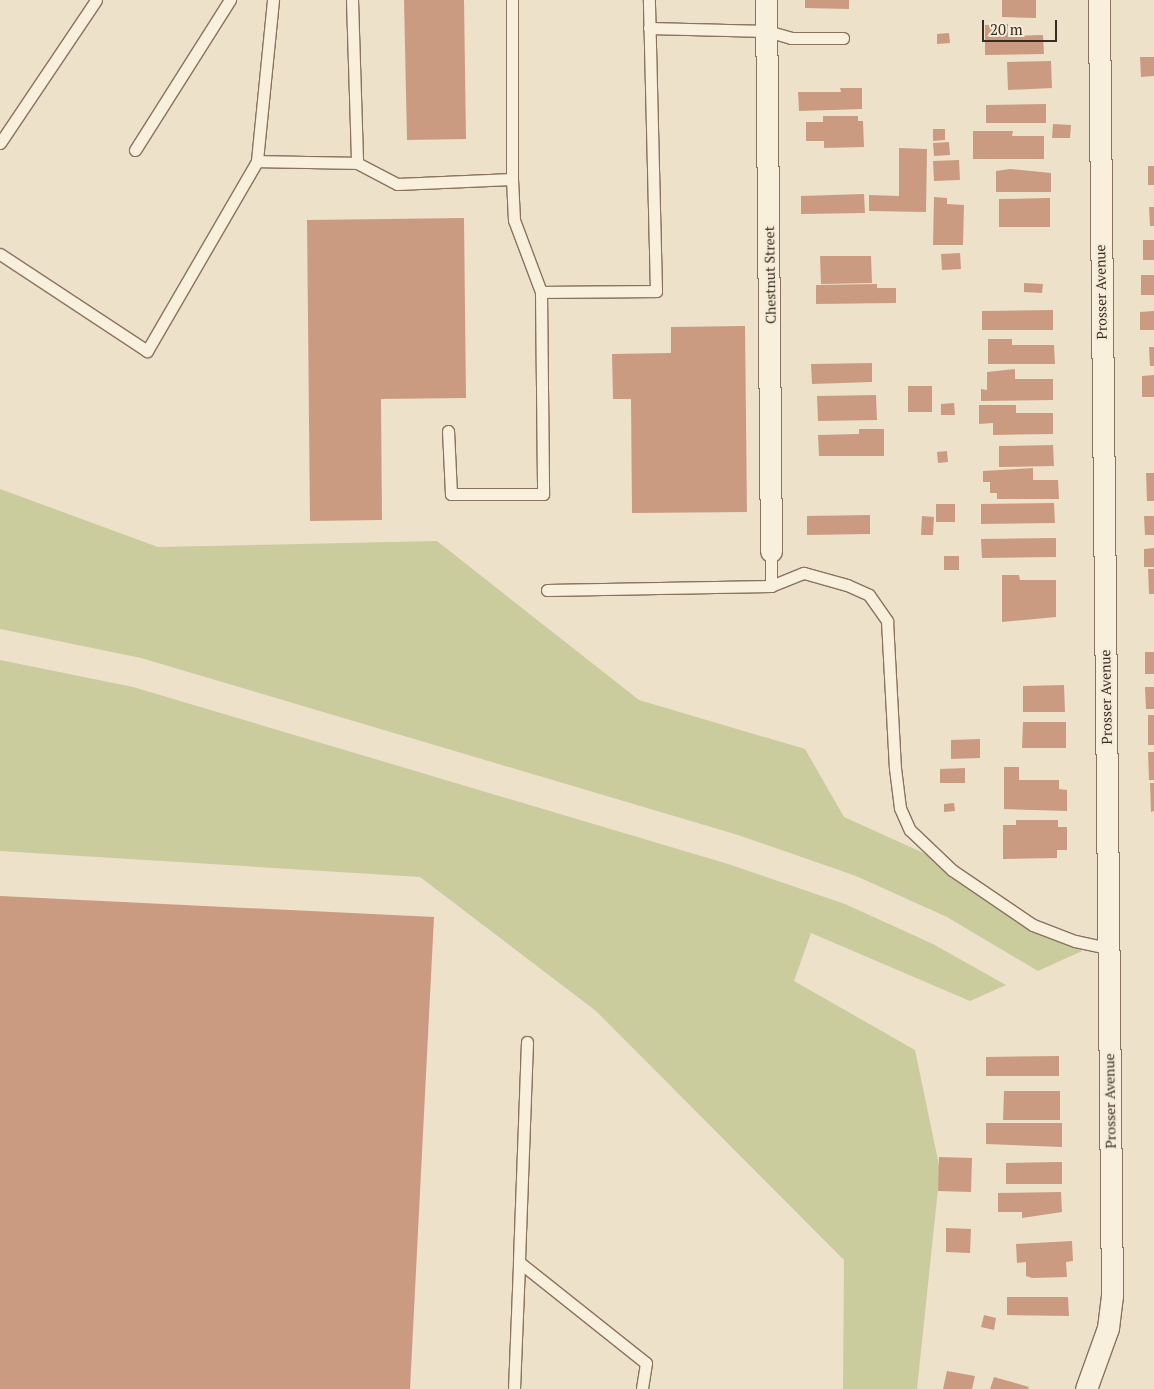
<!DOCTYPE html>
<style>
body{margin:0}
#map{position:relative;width:1154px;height:1389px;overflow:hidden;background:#eee1ca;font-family:"PT Serif",serif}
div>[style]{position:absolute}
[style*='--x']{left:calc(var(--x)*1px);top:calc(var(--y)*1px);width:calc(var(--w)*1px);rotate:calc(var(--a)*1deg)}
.green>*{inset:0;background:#cacc9d}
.building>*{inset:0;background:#cb9b81}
.roads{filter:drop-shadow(1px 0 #8a735e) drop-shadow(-1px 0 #8a735e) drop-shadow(0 1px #8a735e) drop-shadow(0 -1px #8a735e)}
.lane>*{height:11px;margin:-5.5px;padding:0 5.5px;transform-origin:5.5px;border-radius:5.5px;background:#f8efdd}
.street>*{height:21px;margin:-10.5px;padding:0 10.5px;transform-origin:10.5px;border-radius:10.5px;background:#f8efdd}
span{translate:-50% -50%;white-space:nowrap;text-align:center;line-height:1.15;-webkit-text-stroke:4.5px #f5ebd9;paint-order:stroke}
.street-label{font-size:14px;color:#3b2c21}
.scale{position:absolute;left:982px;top:20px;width:75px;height:22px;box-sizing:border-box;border:2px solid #3b2c21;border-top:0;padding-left:6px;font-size:15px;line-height:18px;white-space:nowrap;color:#3b2c21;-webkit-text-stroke:4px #f5ebd9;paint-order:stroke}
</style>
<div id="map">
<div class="green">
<div style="clip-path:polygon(0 489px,158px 547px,437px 541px,639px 700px,805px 749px,844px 817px,970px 874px,1082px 951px,1038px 971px,947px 917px,856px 876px,738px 835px,141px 658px,0 629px)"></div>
<div style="clip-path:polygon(0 660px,133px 687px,728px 864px,845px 904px,933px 944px,1006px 985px,970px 1001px,811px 933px,794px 981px,915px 1050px,940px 1170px,917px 1389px,843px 1389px,844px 1260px,596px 1011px,420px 877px,0 851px)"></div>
</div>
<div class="building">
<div style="clip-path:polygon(404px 0,464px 0,466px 139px,407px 140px)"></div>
<div style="clip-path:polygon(805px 0,849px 0,849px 9px,805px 8px)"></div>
<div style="clip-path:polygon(1002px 0,1036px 0,1036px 18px,1002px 17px)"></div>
<div style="clip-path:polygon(1008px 24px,1008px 36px,1043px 35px,1044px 54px,985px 55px,985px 25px)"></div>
<div style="clip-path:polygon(949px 33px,950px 43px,937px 44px,937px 34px)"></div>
<div style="clip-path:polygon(1140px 57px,1154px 57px,1154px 76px,1141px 77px)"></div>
<div style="clip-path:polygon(1051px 61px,1052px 88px,1008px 90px,1007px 62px)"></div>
<div style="clip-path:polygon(840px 88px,862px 88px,862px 109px,799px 111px,798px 92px,841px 92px)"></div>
<div style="clip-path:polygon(1046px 104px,1046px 123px,986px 123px,986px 105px)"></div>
<div style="clip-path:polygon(823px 116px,858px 116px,858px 121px,863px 121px,864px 147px,824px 148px,824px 141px,806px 141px,806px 122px,823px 122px)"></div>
<div style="clip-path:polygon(1053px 124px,1071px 125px,1070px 138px,1052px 138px)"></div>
<div style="clip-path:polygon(933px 129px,945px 129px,945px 140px,933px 141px)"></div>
<div style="clip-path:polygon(973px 131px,1013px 131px,1012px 136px,1044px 136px,1044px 159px,973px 159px)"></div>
<div style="clip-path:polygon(949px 142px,950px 155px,934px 156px,933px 143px)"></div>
<div style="clip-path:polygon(899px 148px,927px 149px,926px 212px,869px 211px,869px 195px,899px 196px)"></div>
<div style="clip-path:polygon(959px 160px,960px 180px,934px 181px,933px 161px)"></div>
<div style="clip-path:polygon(1148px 166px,1154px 166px,1154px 185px,1148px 185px)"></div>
<div style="clip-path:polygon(1010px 169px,1051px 173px,1051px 192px,996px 192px,996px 171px)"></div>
<div style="clip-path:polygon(864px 194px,865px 213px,801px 214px,801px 196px)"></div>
<div style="clip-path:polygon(934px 197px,947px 198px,947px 204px,964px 205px,963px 245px,933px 245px)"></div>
<div style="clip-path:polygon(1050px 198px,1050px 227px,999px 227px,999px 199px)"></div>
<div style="clip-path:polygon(1149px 207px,1154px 207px,1154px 226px,1150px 226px)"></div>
<div style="clip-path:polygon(464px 218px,466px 398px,381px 399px,382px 520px,310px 521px,307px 220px)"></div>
<div style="clip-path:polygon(1143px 240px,1154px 240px,1154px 260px,1143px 260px)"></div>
<div style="clip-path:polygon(960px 253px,961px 269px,942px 270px,941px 254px)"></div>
<div style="clip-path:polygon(820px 256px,871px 256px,872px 283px,821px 284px)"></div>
<div style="clip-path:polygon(1141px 275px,1154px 275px,1154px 295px,1141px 295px)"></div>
<div style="clip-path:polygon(1024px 283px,1043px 284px,1042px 293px,1024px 292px)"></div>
<div style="clip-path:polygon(877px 284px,877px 288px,896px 288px,896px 303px,816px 304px,816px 285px)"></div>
<div style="clip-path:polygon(1053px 310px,1053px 330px,982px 330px,982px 311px)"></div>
<div style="clip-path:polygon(1154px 311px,1154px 330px,1140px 330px,1140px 312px)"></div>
<div style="clip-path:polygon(745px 326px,747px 512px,632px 513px,631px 399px,613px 399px,612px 354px,671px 353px,671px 327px)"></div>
<div style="clip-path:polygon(988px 339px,1012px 339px,1012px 345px,1054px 345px,1055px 364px,988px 364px)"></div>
<div style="clip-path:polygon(1149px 347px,1154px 347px,1154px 366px,1150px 366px)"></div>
<div style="clip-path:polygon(872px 363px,872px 382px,812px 384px,811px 364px)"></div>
<div style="clip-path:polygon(1015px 369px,1015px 379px,1053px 379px,1053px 400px,981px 401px,981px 389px,987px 390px,987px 372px)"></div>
<div style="clip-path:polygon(1154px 375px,1154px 397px,1142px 397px,1142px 376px)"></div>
<div style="clip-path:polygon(908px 386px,932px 386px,932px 412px,908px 412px)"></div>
<div style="clip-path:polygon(876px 395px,877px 420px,818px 421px,817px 396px)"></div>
<div style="clip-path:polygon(954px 403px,955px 415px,941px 415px,941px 404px)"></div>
<div style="clip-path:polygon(979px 405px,1016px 405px,1016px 413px,1053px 413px,1053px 434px,993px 435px,993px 423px,979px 424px)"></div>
<div style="clip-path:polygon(859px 429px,884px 429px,884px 456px,819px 456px,818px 435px,859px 434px)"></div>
<div style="clip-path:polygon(1053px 445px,1054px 466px,999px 467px,999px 446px)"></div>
<div style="clip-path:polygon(947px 451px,948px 462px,938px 463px,937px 452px)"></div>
<div style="clip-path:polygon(1033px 468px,1033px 480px,1058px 480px,1059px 499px,997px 499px,997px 493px,990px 493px,990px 482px,983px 482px,983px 471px)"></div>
<div style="clip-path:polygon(1146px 473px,1154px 473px,1154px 501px,1147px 501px)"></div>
<div style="clip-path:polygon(1054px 503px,1055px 523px,981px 524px,981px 504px)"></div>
<div style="clip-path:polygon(936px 504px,955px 504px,955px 522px,936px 522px)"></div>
<div style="clip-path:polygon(870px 515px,870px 534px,807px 535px,807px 516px)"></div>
<div style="clip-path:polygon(922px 516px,934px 517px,933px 535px,921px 535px)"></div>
<div style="clip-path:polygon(1144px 516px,1154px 516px,1154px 535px,1145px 535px)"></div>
<div style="clip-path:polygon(1056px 538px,1056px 557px,982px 558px,981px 539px)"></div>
<div style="clip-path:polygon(1154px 548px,1154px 567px,1144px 567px,1144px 549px)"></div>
<div style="clip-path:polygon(944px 556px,959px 556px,959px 570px,944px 570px)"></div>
<div style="clip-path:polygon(1148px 569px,1154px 569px,1154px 594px,1149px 594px)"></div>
<div style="clip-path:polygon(1002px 575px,1019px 575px,1020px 580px,1056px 580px,1056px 617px,1002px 622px)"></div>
<div style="clip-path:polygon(1145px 652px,1154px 652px,1154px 674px,1145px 674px)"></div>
<div style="clip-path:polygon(1064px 685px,1065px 712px,1023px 712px,1023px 686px)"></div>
<div style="clip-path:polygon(1145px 687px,1154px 687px,1154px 709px,1146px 709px)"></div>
<div style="clip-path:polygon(1148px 715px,1154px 715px,1154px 745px,1148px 745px)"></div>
<div style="clip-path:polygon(1023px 722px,1066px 722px,1066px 748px,1022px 748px)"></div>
<div style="clip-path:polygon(980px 739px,980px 758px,951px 759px,951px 740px)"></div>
<div style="clip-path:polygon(1148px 752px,1154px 752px,1154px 780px,1149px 780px)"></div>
<div style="clip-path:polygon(1004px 767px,1019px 767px,1019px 780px,1059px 780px,1059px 789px,1067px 790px,1067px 811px,1004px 809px)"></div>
<div style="clip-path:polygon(965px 768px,965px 783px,940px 783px,940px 769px)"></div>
<div style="clip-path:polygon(1150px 783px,1154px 783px,1154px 811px,1151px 812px)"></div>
<div style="clip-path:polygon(954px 803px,955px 811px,944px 812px,944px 804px)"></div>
<div style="clip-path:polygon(1016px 820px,1058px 820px,1058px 827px,1067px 827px,1067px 850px,1057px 850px,1057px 858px,1003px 859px,1003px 825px,1016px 825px)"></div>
<div style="clip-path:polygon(0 896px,434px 917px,410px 1389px,0 1389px)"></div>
<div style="clip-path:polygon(1059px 1056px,1059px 1076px,986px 1076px,986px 1057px)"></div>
<div style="clip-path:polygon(1004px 1091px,1060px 1091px,1060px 1120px,1003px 1120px)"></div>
<div style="clip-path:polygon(986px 1123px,1062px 1123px,1062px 1147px,986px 1144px)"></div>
<div style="clip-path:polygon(939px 1157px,972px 1158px,971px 1192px,938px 1191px)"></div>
<div style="clip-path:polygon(1062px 1162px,1062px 1184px,1006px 1184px,1006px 1163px)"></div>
<div style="clip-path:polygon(1061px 1192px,1062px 1212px,1022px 1218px,1022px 1212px,998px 1212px,998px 1193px)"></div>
<div style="clip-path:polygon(946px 1228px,971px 1229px,970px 1253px,946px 1252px)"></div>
<div style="clip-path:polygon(1072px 1241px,1073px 1261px,1066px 1262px,1067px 1277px,1032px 1278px,1026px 1276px,1026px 1262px,1017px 1263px,1016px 1244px)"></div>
<div style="clip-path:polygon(1007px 1297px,1068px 1297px,1069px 1316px,1007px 1315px)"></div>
<div style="clip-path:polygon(984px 1315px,996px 1318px,994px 1330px,981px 1327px)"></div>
<div style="clip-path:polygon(947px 1371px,975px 1376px,972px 1389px,943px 1389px)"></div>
<div style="clip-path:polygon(994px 1377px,1029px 1387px,1028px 1389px,990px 1389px)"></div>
</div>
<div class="roads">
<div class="lane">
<div style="--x:273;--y:0;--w:162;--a:95.7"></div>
<div style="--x:257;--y:161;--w:100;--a:1.1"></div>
<div style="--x:352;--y:0;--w:163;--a:88.2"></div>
<div style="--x:357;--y:163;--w:45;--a:27.7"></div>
<div style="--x:397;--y:184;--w:115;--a:-2.5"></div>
<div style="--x:512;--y:179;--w:41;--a:87.2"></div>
<div style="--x:514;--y:220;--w:77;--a:69.4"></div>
<div style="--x:541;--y:292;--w:202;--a:89.4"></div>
<div style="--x:543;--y:494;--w:92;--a:180"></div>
<div style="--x:451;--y:494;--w:63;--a:-92.7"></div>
<div style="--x:649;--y:28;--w:118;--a:1.5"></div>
<div style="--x:767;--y:31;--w:25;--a:16"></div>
<div style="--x:791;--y:38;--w:52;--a:0"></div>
<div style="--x:0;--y:143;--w:172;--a:-56.1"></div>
<div style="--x:135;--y:150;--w:178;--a:-57.7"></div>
<div style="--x:512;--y:179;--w:179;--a:-90"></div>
<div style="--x:0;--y:254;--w:176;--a:33.4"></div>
<div style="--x:147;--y:351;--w:220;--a:-59.9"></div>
<div style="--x:541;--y:292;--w:115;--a:-0.5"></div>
<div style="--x:656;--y:291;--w:291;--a:-91.4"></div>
<div style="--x:771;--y:586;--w:35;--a:-22"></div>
<div style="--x:804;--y:573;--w:45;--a:15.6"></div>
<div style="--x:847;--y:585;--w:24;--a:24"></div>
<div style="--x:869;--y:595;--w:32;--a:55"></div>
<div style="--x:887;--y:621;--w:147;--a:86.9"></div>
<div style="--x:895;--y:768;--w:40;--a:82.9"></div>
<div style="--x:900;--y:808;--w:24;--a:66"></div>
<div style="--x:910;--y:830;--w:58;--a:43.6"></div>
<div style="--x:952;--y:870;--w:98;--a:34.2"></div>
<div style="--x:1033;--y:925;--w:45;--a:20.9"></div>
<div style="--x:1075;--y:941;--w:35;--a:12"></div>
<div style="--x:547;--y:590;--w:224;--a:-1"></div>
<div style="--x:771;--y:586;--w:35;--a:-90"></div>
<div style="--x:527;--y:1042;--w:220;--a:92.1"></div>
<div style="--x:519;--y:1262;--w:162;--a:38.5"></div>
<div style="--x:646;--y:1363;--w:26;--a:99"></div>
<div style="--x:514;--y:1389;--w:127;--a:-87.7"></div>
</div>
<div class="street">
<div style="--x:766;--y:0;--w:551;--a:89.48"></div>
<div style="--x:1086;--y:1389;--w:65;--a:-70.2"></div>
<div style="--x:1108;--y:1328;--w:33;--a:-83"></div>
<div style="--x:1112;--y:1295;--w:1295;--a:-90.58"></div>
</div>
</div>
<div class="street-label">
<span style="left:770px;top:275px;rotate:-91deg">Chestnut Street</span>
<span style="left:1101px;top:292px;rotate:-91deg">Prosser Avenue</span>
<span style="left:1106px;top:697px;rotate:-91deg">Prosser Avenue</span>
<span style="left:1110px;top:1101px;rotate:-91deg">Prosser Avenue</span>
</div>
<div class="scale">20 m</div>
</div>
